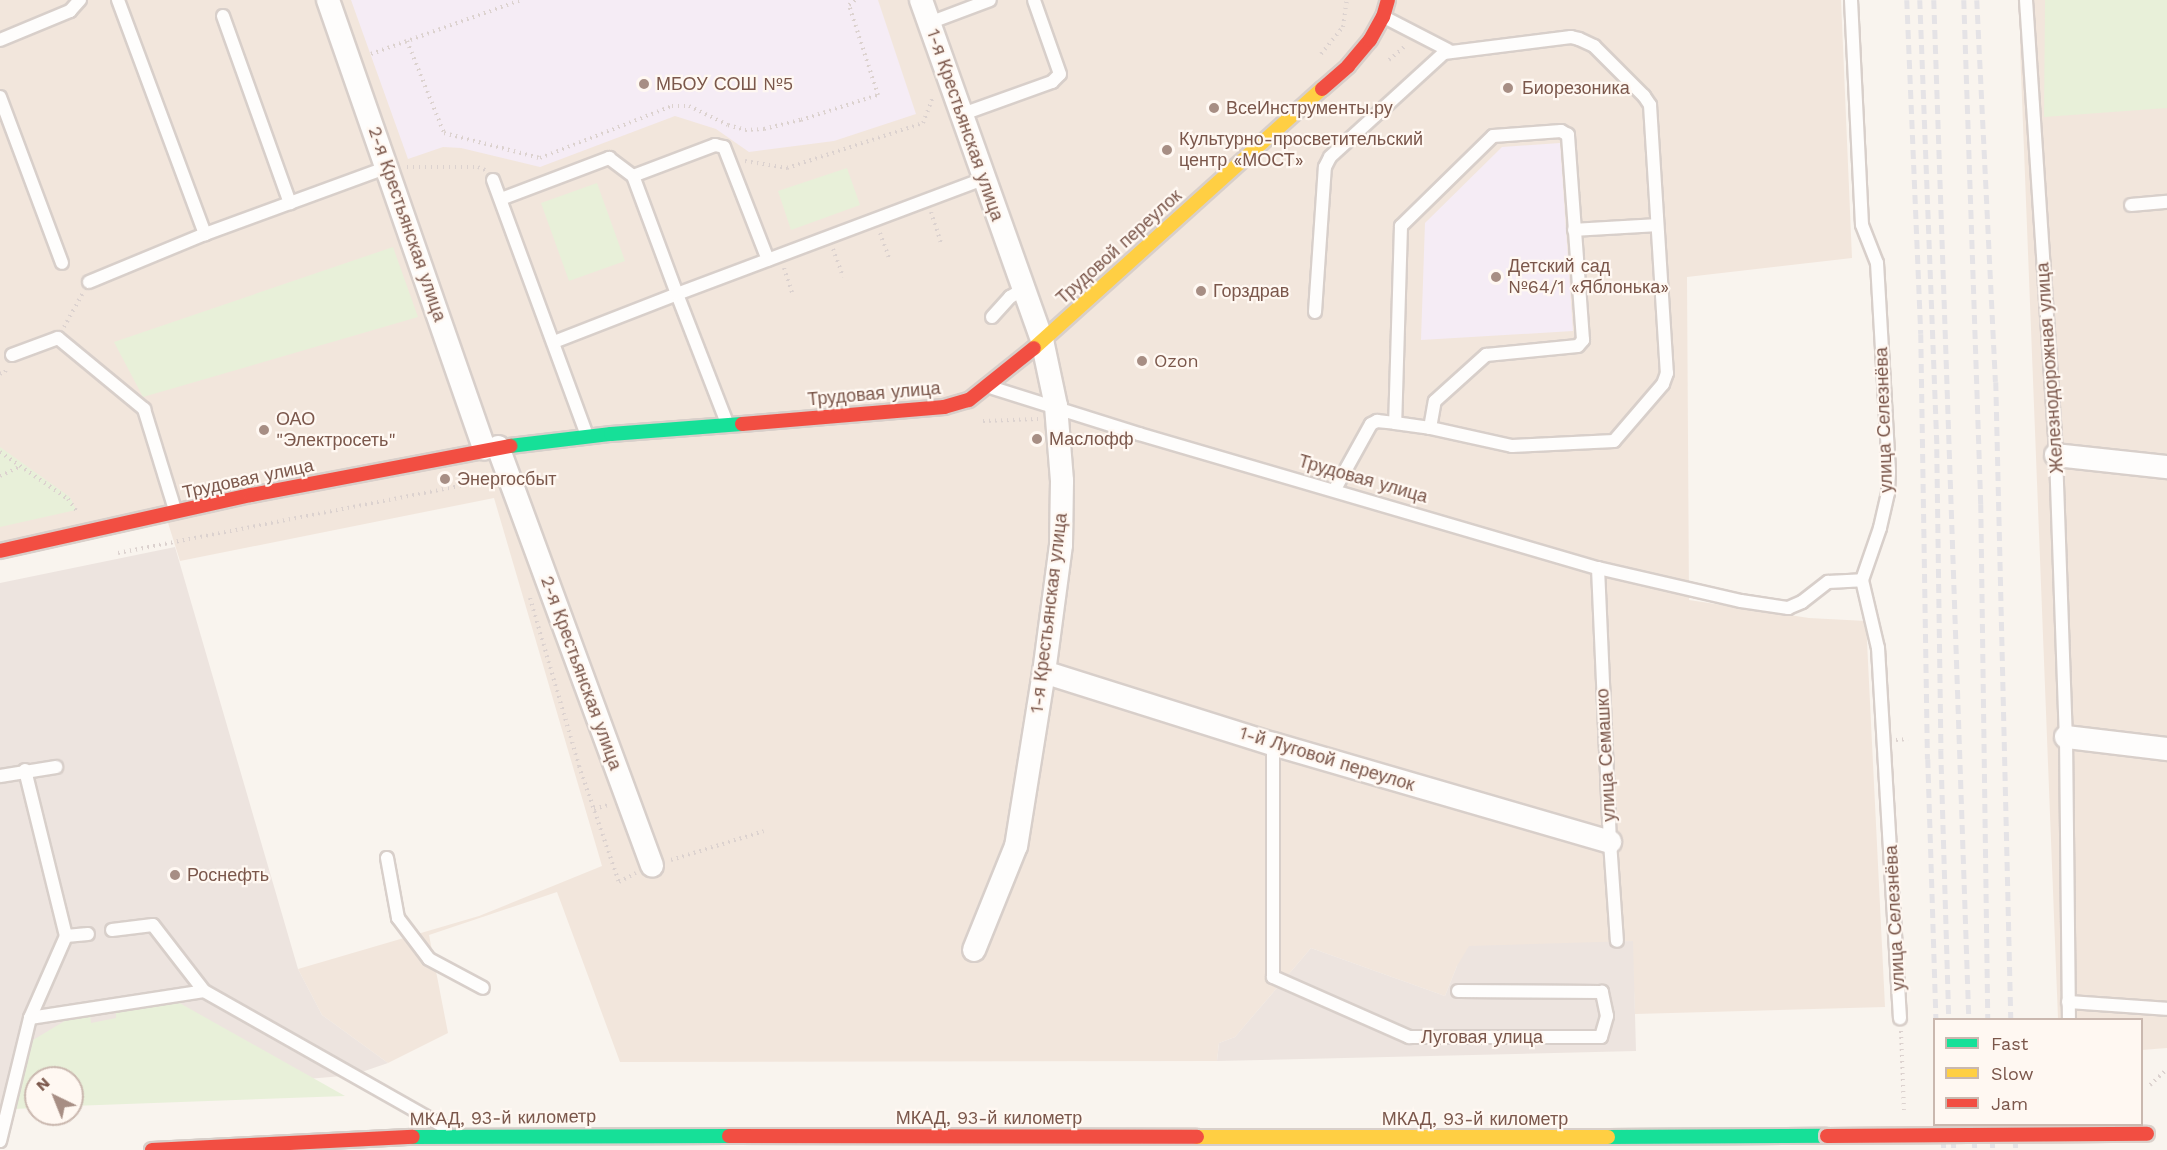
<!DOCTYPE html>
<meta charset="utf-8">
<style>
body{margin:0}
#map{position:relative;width:2167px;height:1150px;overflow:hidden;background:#f9f4ee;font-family:"Work Sans",sans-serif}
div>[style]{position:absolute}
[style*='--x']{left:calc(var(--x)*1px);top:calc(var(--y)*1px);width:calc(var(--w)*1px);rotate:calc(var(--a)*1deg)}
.residential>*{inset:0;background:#f2e6dc}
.industrial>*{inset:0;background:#ede4df}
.education>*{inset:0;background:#f5ecf5}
.green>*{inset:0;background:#e8f0d9}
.path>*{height:4px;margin-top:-2px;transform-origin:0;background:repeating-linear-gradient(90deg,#dcd2cf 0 1.5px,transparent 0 6px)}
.roads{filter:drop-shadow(2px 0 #d8cfca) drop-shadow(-2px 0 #d8cfca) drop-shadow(0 2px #d8cfca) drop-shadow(0 -2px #d8cfca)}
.lane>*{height:12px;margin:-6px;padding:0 6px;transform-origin:6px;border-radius:6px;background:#fefdfc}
.street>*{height:22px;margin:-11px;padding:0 11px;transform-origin:11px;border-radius:11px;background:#fefdfc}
.fast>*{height:14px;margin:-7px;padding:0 7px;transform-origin:7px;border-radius:7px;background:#16e098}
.slow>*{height:14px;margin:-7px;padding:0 7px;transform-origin:7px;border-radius:7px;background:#ffcf43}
.jam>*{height:14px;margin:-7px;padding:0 7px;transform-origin:7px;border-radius:7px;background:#f24e42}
.rail>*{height:4.5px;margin-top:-2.25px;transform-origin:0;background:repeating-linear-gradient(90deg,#e5e3e6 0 9px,transparent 0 15px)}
.bridges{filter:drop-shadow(2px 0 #dad0ca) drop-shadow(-2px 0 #dad0ca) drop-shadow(0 2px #dad0ca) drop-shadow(0 -2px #dad0ca)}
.jam-bridge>*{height:14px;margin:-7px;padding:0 7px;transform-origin:7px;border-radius:7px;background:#f24e42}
.dots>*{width:16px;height:16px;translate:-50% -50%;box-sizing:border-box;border:3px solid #fff8f2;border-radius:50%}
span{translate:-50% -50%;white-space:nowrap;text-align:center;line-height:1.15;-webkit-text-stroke:4.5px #fff8f2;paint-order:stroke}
.poi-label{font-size:18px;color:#7b574b}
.left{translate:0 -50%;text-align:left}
.street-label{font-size:18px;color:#7b574b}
.legend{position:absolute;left:1933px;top:1018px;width:210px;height:108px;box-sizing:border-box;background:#fff8f2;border:2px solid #cab8af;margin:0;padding:8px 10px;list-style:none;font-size:18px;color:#7b574b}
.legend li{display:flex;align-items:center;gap:12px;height:30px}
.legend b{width:30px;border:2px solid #cab8af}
.north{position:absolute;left:24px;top:1066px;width:60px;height:60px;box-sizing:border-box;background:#fff8f2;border:2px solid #cab8af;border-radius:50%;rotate:317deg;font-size:16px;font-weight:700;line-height:24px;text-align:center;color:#7b574b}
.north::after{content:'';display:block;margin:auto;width:21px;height:27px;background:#a78e84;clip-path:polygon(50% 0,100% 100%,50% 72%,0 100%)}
</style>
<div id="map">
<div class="residential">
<div style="clip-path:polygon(0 0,1841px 0,1852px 258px,1687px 277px,1689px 600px,1809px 618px,1866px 621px,1885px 1007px,1635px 1014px,1632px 941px,1457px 966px,1445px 996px,1311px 948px,1235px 1037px,1219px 1043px,1217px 1061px,620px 1062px,557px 892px,429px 935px,448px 1033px,388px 1063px,322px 1015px,298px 969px,479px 916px,602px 866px,494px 498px,180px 561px,163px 507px,0 544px)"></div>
<div style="clip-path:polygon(2020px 0,2167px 0,2167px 1048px,2142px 1050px,2142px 1020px,2058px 1019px,2020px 48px)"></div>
</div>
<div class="industrial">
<div style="clip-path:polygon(175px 547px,298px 969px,322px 1015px,388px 1063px,353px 1075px,72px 1100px,72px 1078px,36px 1078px,36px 1103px,0 1106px,0 583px)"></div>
<div style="clip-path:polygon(1633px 941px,1636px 1051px,1217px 1061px,1219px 1043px,1235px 1037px,1311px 948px,1445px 996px,1457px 966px,1469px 946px)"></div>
</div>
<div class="education">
<div style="clip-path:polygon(351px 0,878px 0,916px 114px,834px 141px,749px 152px,716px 129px,675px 116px,540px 167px,461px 148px,443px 147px,408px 159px)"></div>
<div style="clip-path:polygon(1560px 143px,1573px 331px,1421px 340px,1425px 223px,1502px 147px)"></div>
</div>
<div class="green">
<div style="clip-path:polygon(2045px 0,2167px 0,2167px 108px,2044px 117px)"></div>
<div style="clip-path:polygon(847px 168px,860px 205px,791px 230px,778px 191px)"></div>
<div style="clip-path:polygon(597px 183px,625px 261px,569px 281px,541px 203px)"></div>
<div style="clip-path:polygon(393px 247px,418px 317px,143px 397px,114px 342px)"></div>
<div style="clip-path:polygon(0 447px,70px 497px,76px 510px,0 527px)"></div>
<div style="clip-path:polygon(176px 1001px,345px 1096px,72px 1106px,72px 1078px,36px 1078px,36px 1108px,13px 1109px,23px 1065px,33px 1040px,68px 1019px,90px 1015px,91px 1023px,116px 1018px,116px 1010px)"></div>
</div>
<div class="path">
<div style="--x:407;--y:41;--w:99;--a:68.1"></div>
<div style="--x:444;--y:133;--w:99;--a:14.6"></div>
<div style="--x:540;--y:158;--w:142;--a:-21.5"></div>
<div style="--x:672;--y:106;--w:17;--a:0"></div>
<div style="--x:689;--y:106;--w:43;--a:26"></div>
<div style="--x:728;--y:125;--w:18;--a:16"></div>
<div style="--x:745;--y:130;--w:19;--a:-3"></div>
<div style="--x:764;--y:129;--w:38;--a:-14"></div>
<div style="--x:801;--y:120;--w:81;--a:-18"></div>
<div style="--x:878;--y:95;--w:95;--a:-107.9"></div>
<div style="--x:849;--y:5;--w:8;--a:-40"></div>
<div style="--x:371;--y:54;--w:159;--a:-19.8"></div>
<div style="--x:1321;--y:54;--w:35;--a:-51"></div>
<div style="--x:1343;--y:27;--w:27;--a:-82"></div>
<div style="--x:1389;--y:60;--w:23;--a:-41"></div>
<div style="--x:745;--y:161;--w:43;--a:9.5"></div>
<div style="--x:787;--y:168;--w:143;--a:-18.3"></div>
<div style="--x:923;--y:123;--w:28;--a:-69"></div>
<div style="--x:407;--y:167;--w:71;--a:0"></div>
<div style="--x:478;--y:167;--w:8;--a:23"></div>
<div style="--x:931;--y:212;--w:33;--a:72"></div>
<div style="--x:880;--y:233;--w:29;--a:70"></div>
<div style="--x:833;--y:249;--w:30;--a:70"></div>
<div style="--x:784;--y:268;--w:26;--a:72"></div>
<div style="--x:64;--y:327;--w:38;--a:-61"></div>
<div style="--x:0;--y:374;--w:5;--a:-22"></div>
<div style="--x:5;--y:372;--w:5;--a:-68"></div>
<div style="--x:983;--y:421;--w:55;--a:-2.1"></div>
<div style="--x:0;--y:452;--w:83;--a:34.7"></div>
<div style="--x:68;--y:499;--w:14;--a:54"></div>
<div style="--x:0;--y:476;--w:23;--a:-25"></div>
<div style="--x:118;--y:553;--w:380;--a:-11.1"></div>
<div style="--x:530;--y:598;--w:175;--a:73.7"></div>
<div style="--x:579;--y:766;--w:123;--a:71"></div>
<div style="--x:619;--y:882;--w:19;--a:-28"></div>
<div style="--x:1896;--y:740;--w:12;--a:-5"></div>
<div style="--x:594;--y:809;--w:15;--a:-16"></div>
<div style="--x:671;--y:860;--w:97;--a:-17.3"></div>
<div style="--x:1901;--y:1031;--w:79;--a:87.8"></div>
<div style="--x:2150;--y:1085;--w:23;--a:-43"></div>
</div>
<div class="roads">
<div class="lane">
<div style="--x:118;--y:0;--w:250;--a:69.6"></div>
<div style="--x:1851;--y:0;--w:225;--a:87.2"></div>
<div style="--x:1862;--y:225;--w:41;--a:68.5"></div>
<div style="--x:1877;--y:263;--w:209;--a:86.7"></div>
<div style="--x:1889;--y:472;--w:21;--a:93"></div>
<div style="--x:1888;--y:493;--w:36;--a:103"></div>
<div style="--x:1880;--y:528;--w:55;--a:109.1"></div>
<div style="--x:1862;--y:580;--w:70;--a:76.8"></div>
<div style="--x:1878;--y:648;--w:371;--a:86.6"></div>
<div style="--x:2026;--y:0;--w:456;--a:86.2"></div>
<div style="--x:2056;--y:455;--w:282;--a:88"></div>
<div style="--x:2066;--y:737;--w:283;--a:89.4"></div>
<div style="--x:223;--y:16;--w:199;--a:70.3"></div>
<div style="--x:1384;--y:17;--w:72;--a:27.3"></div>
<div style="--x:929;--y:23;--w:65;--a:-20.7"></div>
<div style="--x:0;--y:40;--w:76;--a:-22.5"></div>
<div style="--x:70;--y:11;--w:15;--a:-48"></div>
<div style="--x:0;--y:97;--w:177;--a:69.5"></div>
<div style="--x:960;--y:115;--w:98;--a:-19.7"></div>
<div style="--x:1052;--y:82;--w:11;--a:-45"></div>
<div style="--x:1060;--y:74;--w:78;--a:-109.4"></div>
<div style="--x:493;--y:180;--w:272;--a:69.8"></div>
<div style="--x:501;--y:199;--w:116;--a:-20.8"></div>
<div style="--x:609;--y:158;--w:30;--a:37"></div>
<div style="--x:2131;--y:205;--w:36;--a:-5"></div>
<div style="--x:1574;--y:230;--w:83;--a:-3.4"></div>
<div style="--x:89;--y:282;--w:126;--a:-22.5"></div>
<div style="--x:205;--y:234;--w:195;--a:-20.1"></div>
<div style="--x:1315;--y:312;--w:145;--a:-86.1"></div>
<div style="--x:1325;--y:167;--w:11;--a:-63"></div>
<div style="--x:1330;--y:157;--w:154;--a:-42.4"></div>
<div style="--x:1444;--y:53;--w:128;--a:-7.2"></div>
<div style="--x:1571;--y:37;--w:8;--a:14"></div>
<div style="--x:1579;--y:39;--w:17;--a:25"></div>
<div style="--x:1594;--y:46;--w:71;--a:45"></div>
<div style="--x:1644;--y:96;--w:11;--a:56"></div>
<div style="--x:1650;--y:105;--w:269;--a:86.4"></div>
<div style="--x:1667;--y:373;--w:12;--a:110"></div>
<div style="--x:1663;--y:384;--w:75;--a:130.7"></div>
<div style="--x:1614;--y:441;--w:102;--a:177.2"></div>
<div style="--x:1512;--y:446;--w:84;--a:-167.6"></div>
<div style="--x:1430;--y:428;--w:27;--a:-80"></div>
<div style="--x:1435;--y:401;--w:69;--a:-42"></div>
<div style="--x:1486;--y:355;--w:92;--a:-5.6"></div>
<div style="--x:1578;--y:346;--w:8;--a:-50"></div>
<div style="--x:1583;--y:340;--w:206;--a:-94.2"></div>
<div style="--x:1568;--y:135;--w:8;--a:-150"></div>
<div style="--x:1561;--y:131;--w:68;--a:175.8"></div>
<div style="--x:1493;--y:136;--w:129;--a:135.6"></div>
<div style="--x:1401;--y:226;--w:197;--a:91.7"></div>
<div style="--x:1395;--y:423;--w:35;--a:8"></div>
<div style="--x:992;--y:317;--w:27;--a:-48"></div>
<div style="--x:1010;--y:297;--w:16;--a:-30"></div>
<div style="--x:554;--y:342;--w:132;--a:-21.3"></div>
<div style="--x:677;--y:294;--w:126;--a:-110.4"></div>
<div style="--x:633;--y:176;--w:88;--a:-20.7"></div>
<div style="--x:715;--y:145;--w:9;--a:13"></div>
<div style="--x:724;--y:147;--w:121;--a:68.7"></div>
<div style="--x:12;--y:355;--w:49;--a:-20.3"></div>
<div style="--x:58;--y:338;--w:112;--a:39.5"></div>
<div style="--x:144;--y:409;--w:106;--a:72.9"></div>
<div style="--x:993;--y:388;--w:153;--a:17.5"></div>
<div style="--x:1139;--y:434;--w:478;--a:16.3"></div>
<div style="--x:1598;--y:568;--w:147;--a:13"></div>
<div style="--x:1741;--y:601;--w:48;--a:8.5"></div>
<div style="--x:1788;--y:608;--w:15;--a:-23"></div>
<div style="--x:1802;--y:602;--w:33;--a:-38"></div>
<div style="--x:1828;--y:582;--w:34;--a:-3"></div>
<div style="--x:727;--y:423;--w:138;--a:-111.2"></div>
<div style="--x:677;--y:294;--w:327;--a:-20.6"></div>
<div style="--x:1335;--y:489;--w:74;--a:-61"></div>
<div style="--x:1371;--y:424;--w:7;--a:-27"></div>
<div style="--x:1377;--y:421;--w:18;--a:6"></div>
<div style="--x:1598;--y:568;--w:274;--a:87.5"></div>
<div style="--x:1610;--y:842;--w:99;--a:86"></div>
<div style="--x:1273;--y:744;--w:233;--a:90"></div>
<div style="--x:1273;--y:977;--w:149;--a:23.8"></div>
<div style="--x:1409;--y:1037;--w:192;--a:0"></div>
<div style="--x:1601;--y:1037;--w:22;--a:-74"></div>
<div style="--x:1607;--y:1016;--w:25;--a:-102"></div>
<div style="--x:1602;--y:992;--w:144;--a:-179.6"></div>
<div style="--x:0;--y:776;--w:57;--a:-9.1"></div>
<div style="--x:387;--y:858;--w:61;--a:79.6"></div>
<div style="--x:398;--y:918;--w:51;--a:52.9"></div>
<div style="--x:429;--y:959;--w:61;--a:28.2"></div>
<div style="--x:112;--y:930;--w:41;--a:-7"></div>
<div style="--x:153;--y:925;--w:83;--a:52.3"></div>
<div style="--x:66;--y:936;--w:22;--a:-5"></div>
<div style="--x:2068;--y:1002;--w:99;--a:4"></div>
<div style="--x:30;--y:1018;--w:176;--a:-8.8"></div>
<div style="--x:204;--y:991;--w:276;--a:29.5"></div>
<div style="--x:0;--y:1141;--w:127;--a:-76.3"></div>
<div style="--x:30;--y:1018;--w:90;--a:-66.3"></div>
<div style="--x:66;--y:936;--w:171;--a:-103.9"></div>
</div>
<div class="street">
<div style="--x:328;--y:0;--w:475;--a:70.8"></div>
<div style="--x:921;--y:0;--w:361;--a:70.4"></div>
<div style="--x:1042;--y:340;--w:67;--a:78"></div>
<div style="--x:1056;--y:406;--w:75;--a:85.4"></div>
<div style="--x:1062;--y:481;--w:64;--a:90.9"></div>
<div style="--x:1061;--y:545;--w:128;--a:97.6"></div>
<div style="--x:1044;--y:672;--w:176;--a:99.1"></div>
<div style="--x:1016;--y:846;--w:112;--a:112"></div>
<div style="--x:498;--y:447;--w:446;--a:69.8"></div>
<div style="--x:2056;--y:455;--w:112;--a:6.2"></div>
<div style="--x:1044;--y:672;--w:240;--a:17.5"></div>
<div style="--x:1273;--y:744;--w:351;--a:16.2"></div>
<div style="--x:2066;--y:737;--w:102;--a:6.8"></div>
</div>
<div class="fast">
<div style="--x:510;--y:446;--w:102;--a:-6.8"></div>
<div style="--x:611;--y:434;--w:131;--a:-4.4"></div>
<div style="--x:413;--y:1137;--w:316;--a:-0.2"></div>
<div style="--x:1608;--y:1137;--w:219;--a:-0.3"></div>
</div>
<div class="slow">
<div style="--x:1034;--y:348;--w:387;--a:-42"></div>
<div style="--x:1197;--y:1137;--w:411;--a:0"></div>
</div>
<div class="jam">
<div style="--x:1322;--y:89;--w:35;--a:-41"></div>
<div style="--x:1348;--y:66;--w:34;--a:-50"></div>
<div style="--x:1370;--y:40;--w:26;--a:-61"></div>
<div style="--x:1383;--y:17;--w:18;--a:-74"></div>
<div style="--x:742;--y:424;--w:203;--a:-4.8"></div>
<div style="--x:944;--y:407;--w:26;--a:-16"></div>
<div style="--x:969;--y:400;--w:83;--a:-38.7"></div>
<div style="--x:0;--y:551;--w:257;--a:-12.6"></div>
<div style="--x:251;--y:495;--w:264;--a:-10.7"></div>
<div style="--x:729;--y:1136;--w:468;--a:0.1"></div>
<div style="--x:152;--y:1150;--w:261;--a:-2.9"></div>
</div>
</div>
<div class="rail">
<div style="--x:1907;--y:0;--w:334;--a:87.6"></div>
<div style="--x:1921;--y:334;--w:425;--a:89.1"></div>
<div style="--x:1928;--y:759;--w:261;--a:88.2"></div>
<div style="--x:1920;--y:0;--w:449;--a:87.8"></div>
<div style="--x:1937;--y:449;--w:301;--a:89.2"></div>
<div style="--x:1941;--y:750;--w:270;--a:88.3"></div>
<div style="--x:1934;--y:0;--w:1021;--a:88.03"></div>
<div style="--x:1964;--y:0;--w:504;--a:88.07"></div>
<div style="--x:1981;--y:504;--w:516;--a:89.22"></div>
<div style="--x:1977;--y:0;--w:382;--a:87.2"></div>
<div style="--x:1996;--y:382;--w:638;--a:88.65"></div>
<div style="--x:1943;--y:1124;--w:26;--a:88"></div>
<div style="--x:1953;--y:1124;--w:26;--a:88"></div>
<div style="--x:1974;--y:1124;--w:26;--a:88"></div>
<div style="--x:1992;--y:1124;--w:26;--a:88"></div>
<div style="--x:2015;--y:1124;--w:26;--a:88"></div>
</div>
<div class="bridges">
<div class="jam-bridge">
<div style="--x:1827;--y:1136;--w:320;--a:-0.4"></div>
</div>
</div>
<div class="dots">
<div style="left:644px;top:84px;background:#a78e84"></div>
<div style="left:1508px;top:88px;background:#a78e84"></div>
<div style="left:1214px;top:108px;background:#a78e84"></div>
<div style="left:1167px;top:150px;background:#a78e84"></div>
<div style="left:1496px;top:277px;background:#a78e84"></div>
<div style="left:1201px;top:291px;background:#a78e84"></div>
<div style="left:1142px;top:361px;background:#a78e84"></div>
<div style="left:264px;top:430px;background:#a78e84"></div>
<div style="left:1037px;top:439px;background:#a78e84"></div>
<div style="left:445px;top:479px;background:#a78e84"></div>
<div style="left:175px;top:875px;background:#a78e84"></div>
</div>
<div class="poi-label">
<span class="left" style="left:656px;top:84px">МБОУ СОШ №5</span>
<span class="left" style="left:1522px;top:88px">Биорезоника</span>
<span class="left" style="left:1226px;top:108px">ВсеИнструменты.ру</span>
<span class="left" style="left:1179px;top:150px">Культурно-просветительский<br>центр «МОСТ»</span>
<span class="left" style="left:1508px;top:277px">Детский сад<br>№64/1 «Яблонька»</span>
<span class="left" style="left:1213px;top:291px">Горздрав</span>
<span class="left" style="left:1154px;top:361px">Ozon</span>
<span class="left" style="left:276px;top:430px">ОАО<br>"Электросеть"</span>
<span class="left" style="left:1049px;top:439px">Маслофф</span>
<span class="left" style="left:457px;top:479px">Энергосбыт</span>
<span class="left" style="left:187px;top:875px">Роснефть</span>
</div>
<div class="street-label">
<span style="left:965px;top:125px;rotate:71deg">1-я Крестьянская улица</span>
<span style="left:407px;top:224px;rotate:71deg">2-я Крестьянская улица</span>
<span style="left:1119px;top:247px;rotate:-42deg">Трудовой переулок</span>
<span style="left:2050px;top:368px;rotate:-94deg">Железнодорожная улица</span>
<span style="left:874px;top:394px;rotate:-5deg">Трудовая улица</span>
<span style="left:1884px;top:420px;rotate:-92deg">улица Селезнёва</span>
<span style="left:248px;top:479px;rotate:-12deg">Трудовая улица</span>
<span style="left:1363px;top:479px;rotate:16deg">Трудовая улица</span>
<span style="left:1049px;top:613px;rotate:-83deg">1-я Крестьянская улица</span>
<span style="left:581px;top:673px;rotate:70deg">2-я Крестьянская улица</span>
<span style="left:1606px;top:755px;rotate:-93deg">улица Семашко</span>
<span style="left:1327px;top:759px;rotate:17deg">1-й Луговой переулок</span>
<span style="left:1895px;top:918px;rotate:-93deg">улица Селезнёва</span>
<span style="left:1482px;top:1037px">Луговая улица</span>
<span style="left:503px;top:1118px;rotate:-1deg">МКАД, 93-й километр</span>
<span style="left:989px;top:1118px">МКАД, 93-й километр</span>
<span style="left:1475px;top:1119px">МКАД, 93-й километр</span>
</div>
<ul class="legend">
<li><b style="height:8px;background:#16e098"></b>Fast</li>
<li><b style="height:8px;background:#ffcf43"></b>Slow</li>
<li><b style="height:8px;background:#f24e42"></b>Jam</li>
</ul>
<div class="north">N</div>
</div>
